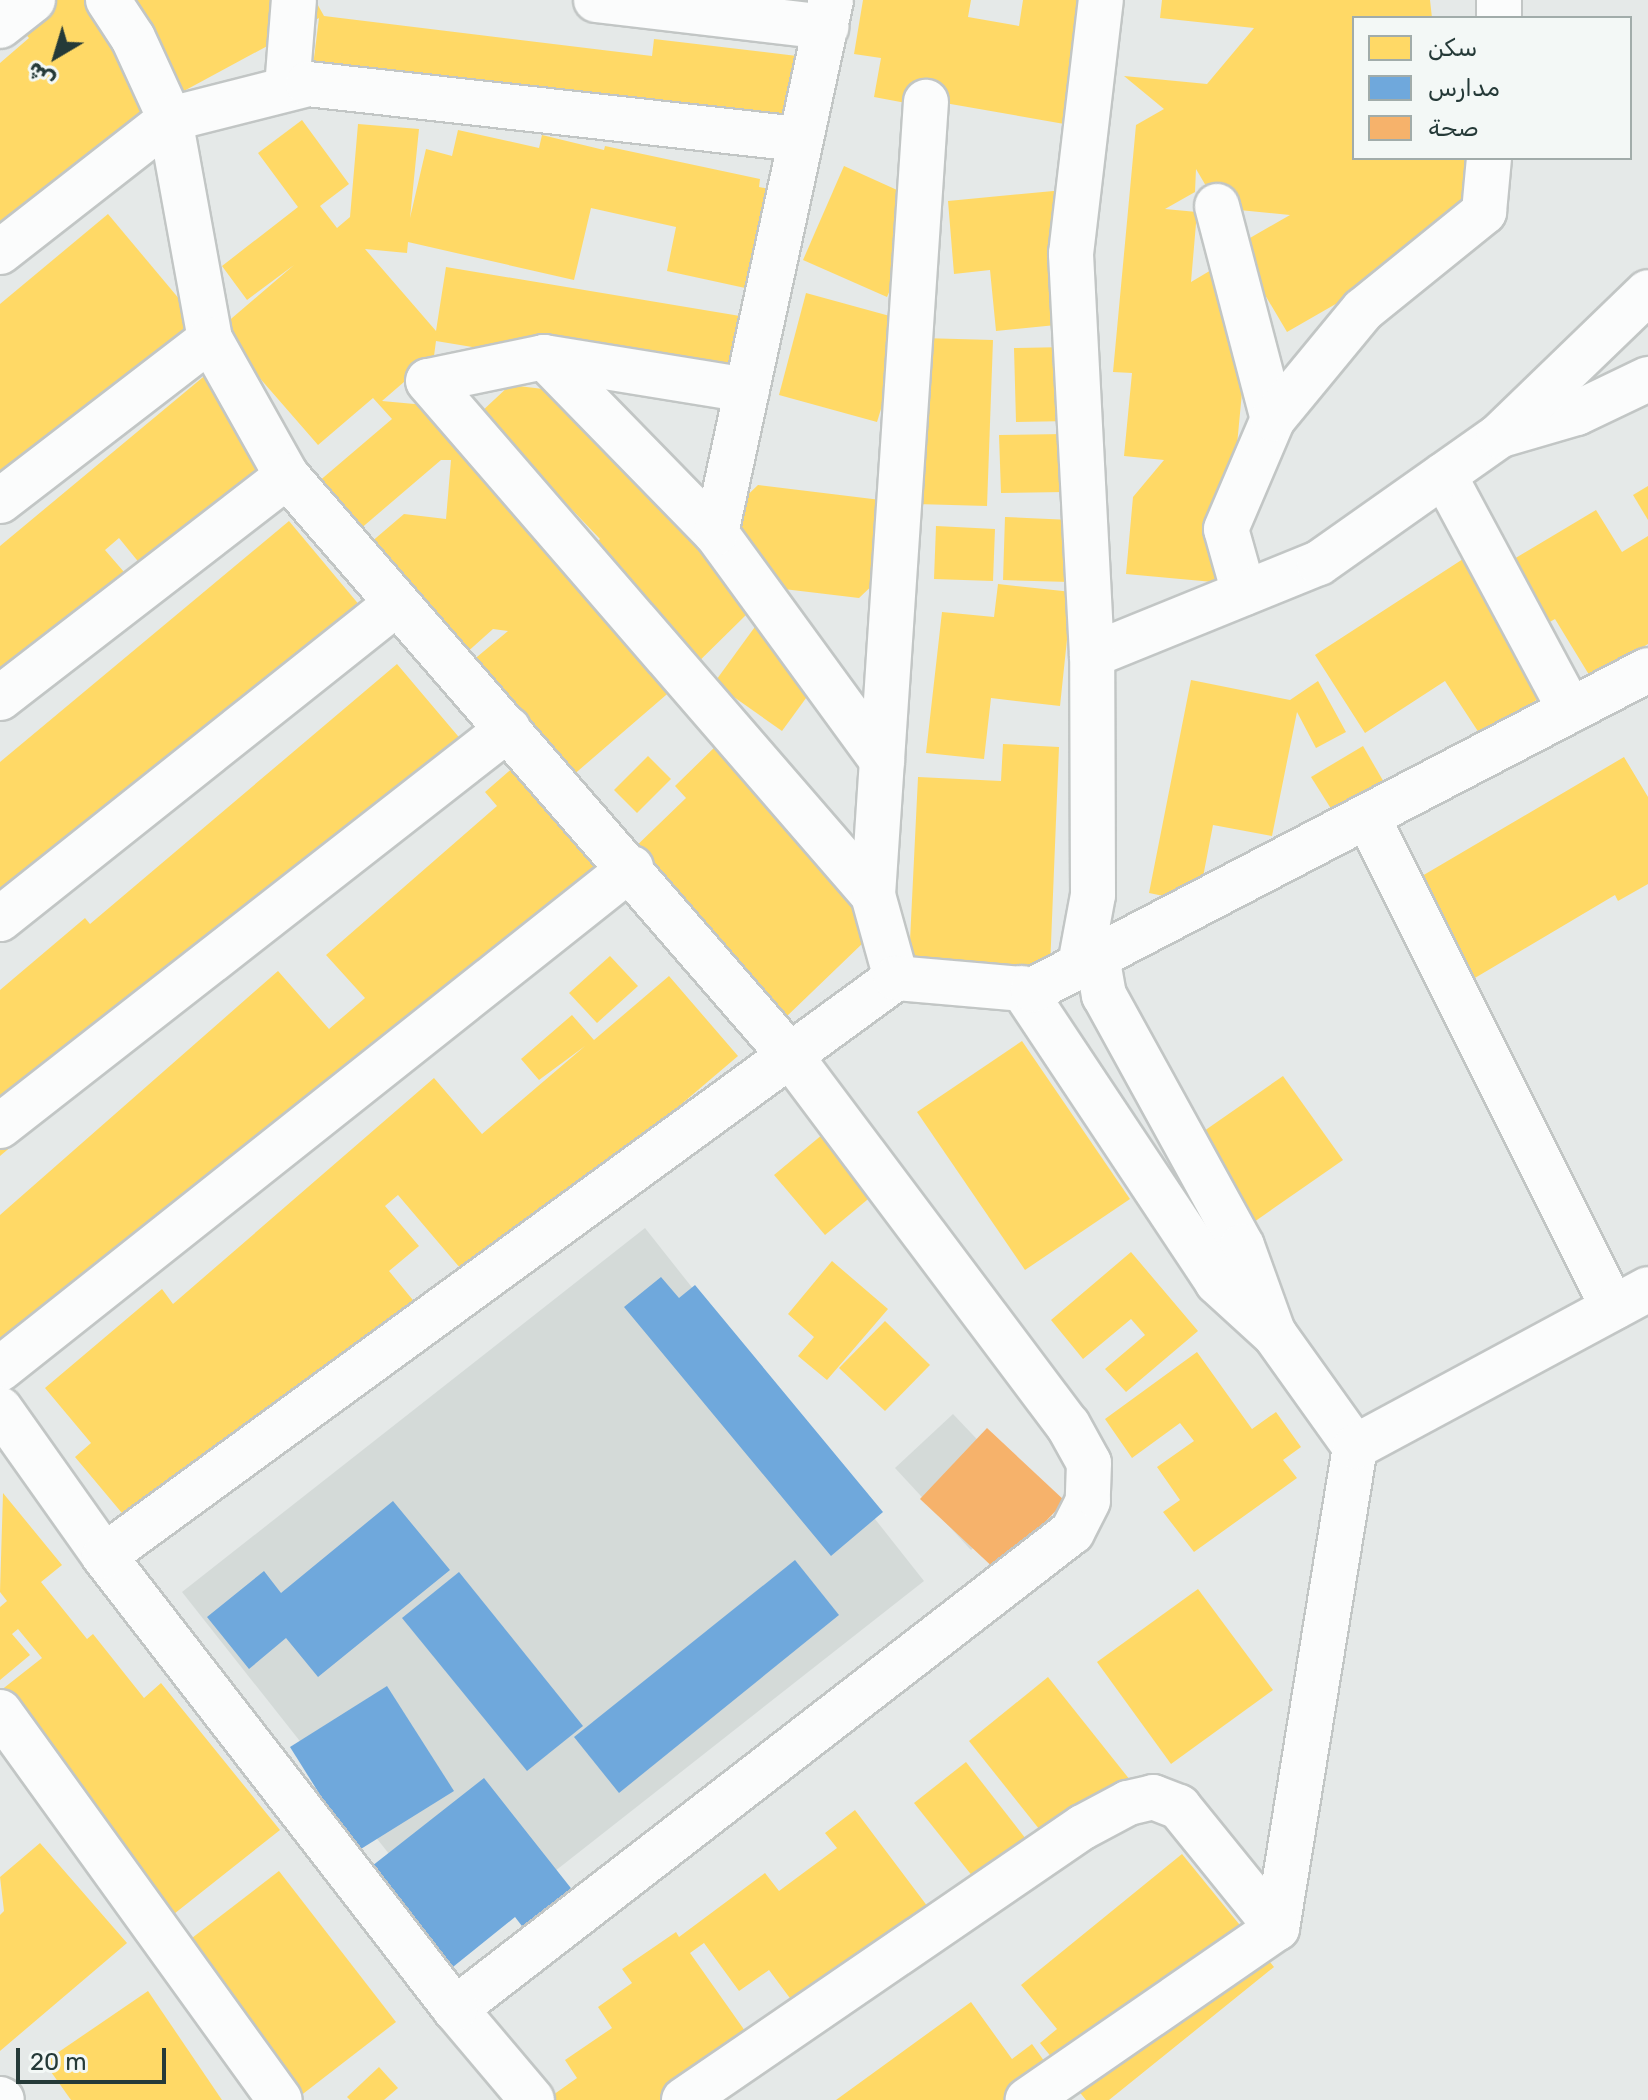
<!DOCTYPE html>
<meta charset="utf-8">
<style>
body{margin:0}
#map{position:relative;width:1648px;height:2100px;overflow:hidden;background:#e5e9e8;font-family:Rubik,"Noto Sans Arabic",sans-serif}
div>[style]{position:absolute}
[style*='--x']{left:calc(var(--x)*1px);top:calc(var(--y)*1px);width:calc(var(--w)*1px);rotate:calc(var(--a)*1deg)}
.built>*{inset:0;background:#d4dad8}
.homes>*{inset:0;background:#ffd966}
.schools>*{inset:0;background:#6fa8dc}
.health>*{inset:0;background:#f6b26b}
.roads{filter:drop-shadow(2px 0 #c2c6c5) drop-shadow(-2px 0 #c2c6c5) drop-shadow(0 2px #c2c6c5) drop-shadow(0 -2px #c2c6c5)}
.street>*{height:44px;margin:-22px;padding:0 22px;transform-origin:22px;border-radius:22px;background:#fbfcfc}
span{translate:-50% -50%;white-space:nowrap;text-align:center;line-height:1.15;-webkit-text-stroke:8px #f3f8f6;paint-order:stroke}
.legend{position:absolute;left:1352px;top:16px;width:280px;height:144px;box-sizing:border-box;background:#f3f8f6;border:2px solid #a1acaa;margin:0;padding:10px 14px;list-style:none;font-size:24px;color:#253a38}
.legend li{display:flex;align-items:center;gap:16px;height:40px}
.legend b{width:40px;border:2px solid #a1acaa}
.north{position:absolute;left:16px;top:16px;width:80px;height:80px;-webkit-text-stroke:6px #f3f8f6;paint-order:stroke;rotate:218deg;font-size:22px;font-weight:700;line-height:32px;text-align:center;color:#253a38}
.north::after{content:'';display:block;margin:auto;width:28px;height:36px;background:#253a38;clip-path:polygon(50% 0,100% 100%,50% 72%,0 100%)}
.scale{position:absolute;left:16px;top:2048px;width:150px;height:36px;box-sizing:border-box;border:4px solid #253a38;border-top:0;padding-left:10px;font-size:24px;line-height:28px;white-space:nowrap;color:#253a38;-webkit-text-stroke:6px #f3f8f6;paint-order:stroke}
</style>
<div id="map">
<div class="built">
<div style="clip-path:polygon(645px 1228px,924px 1581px,461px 1945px,182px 1592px)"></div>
<div style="clip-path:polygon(953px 1414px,1030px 1495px,971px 1550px,895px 1468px)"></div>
</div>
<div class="homes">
<div style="clip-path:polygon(51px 0,315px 0,324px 16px,652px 56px,654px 39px,797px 56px,786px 148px,310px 90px,319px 18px,171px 98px,166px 117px,0 265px,0 63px,29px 38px,20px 28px)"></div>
<div style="clip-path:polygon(863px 0,971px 0,968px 17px,1019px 26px,1023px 0,1092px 0,1070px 125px,939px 102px,938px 109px,874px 97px,881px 58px,854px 54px)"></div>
<div style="clip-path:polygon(1162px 0,1430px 0,1432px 18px,1354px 18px,1354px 158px,1463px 158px,1494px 213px,1287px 332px,1236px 246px,1290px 215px,1219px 208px,1196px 169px,1195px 192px,1165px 209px,1197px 212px,1191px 282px,1223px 263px,1252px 286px,1224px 583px,1126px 574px,1133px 497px,1164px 460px,1124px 456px,1132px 373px,1113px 372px,1136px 125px,1164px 109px,1124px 76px,1207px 84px,1254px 28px,1160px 18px)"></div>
<div style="clip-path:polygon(302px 120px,349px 184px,320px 206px,337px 228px,350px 217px,358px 124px,419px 129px,410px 218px,426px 149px,452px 156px,458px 130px,539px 148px,542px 135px,604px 150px,605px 146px,760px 179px,759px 187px,780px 191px,759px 291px,667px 271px,676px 227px,591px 208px,574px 280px,408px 242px,407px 253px,365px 249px,436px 331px,446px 267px,758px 319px,747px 393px,436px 341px,434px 356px,382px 401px,436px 406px,673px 689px,564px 783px,465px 667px,508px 631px,493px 629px,455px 663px,457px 634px,420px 629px,356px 555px,404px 514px,446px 519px,451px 460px,441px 460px,338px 548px,297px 500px,392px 419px,373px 398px,318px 445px,218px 330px,294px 265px,247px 300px,222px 266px,298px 207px,258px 153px)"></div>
<div style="clip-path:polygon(844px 166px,928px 204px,887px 297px,803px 260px)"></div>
<div style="clip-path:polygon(1064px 190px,1076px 323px,996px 331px,990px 270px,954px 274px,948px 201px)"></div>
<div style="clip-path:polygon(108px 214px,196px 319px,0 482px,0 304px)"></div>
<div style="clip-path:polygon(806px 293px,908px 321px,877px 422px,779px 395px)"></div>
<div style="clip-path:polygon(922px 338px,993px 340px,987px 506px,916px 504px)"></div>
<div style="clip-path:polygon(1069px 347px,1070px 421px,1016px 422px,1014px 348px)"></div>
<div style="clip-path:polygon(208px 373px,293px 475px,158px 586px,119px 538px,105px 550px,137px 587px,0 701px,0 546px)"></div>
<div style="clip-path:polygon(510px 385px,568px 392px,706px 535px,758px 485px,889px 501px,880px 578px,859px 598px,767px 587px,763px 618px,746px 615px,683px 677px,584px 555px,600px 539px,480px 413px)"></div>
<div style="clip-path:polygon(1064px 434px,1065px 492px,1001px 493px,999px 435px)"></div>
<div style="clip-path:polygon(1648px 486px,1648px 520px,1633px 495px)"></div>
<div style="clip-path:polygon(1596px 510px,1622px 552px,1648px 536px,1648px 644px,1591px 678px,1555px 619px,1541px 627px,1504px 565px)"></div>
<div style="clip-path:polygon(1005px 517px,1071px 520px,1070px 582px,1003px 580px)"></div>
<div style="clip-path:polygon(289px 521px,371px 619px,0 927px,0 762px)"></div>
<div style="clip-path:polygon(936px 526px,995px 529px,993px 581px,934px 579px)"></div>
<div style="clip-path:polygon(1463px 559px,1550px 691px,1481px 736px,1445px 681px,1365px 733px,1315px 655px)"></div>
<div style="clip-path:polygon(998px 584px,1072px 592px,1060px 706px,991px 698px,984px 759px,926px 753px,942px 612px,994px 617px)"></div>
<div style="clip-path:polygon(757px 624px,825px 672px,782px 731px,714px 683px)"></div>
<div style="clip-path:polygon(397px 664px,474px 755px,0 1156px,0 990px,85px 918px,90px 924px)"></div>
<div style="clip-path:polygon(1191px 680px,1290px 700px,1318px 681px,1346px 732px,1316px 748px,1297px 712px,1272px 836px,1213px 825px,1198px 903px,1149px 893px)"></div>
<div style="clip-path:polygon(721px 741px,891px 916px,785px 1018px,629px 853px,686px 798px,675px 786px)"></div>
<div style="clip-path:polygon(1003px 744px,1059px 747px,1050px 968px,909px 961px,918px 777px,1001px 781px)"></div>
<div style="clip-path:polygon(1363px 746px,1385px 784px,1335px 815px,1311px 777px)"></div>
<div style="clip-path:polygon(648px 756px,671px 779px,637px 813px,614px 790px)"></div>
<div style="clip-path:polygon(1624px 757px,1648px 797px,1648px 884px,1618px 901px,1615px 895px,1463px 985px,1405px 886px)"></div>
<div style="clip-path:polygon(515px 766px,610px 873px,0 1364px,0 1215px,278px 971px,329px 1029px,365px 998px,326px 955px,497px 806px,485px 792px)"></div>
<div style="clip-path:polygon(610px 956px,638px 986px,597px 1023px,569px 993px)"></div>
<div style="clip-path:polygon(669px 976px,738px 1056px,472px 1282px,398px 1195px,385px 1206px,419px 1246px,389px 1271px,417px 1305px,142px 1537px,75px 1457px,91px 1443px,45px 1388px,162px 1289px,173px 1304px,434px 1078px,482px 1134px,585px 1046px,539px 1080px,521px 1059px,572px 1015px,594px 1040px)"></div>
<div style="clip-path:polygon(1022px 1041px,1130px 1199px,1025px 1270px,917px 1112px)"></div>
<div style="clip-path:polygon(1283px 1076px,1343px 1160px,1254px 1222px,1194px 1138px)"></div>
<div style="clip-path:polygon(835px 1124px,885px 1185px,825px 1235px,774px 1175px)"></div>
<div style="clip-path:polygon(1131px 1252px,1198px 1331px,1126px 1392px,1105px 1369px,1145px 1335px,1131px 1319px,1083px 1359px,1051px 1320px)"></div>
<div style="clip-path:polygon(832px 1261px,888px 1309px,827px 1380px,798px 1356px,814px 1337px,788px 1314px)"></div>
<div style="clip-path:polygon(885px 1321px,930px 1365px,885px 1411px,839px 1368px)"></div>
<div style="clip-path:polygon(1197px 1352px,1252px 1429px,1276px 1412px,1301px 1447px,1283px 1460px,1297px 1478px,1194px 1552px,1163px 1512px,1180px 1500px,1157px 1467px,1194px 1441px,1180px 1423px,1132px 1458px,1105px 1419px)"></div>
<div style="clip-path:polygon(3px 1493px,62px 1565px,41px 1582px,87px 1639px,93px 1634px,144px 1698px,161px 1683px,280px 1830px,155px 1929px,0 1691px,42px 1658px,18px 1629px,12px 1634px,30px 1655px,0 1680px,0 1607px,7px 1601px,0 1592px)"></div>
<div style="clip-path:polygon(1198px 1589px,1273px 1690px,1171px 1764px,1097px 1662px)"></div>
<div style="clip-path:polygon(1048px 1677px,1138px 1790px,1059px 1854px,969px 1741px)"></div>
<div style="clip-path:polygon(966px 1762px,1040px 1857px,989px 1897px,914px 1803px)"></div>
<div style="clip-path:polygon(855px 1810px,940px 1923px,807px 2021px,769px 1970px,739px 1991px,704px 1943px,690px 1953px,762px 2055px,698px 2100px,556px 2100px,553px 2095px,577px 2078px,565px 2060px,612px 2028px,598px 2007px,632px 1983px,622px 1969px,676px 1932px,679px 1937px,765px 1873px,779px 1891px,837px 1848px,825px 1833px)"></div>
<div style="clip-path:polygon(40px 1843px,127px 1943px,0 2051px,0 1915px,4px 1911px,0 1877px)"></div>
<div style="clip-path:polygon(1182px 1854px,1274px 1967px,1109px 2100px,1086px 2100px,1040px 2043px,1057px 2029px,1021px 1985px)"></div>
<div style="clip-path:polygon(279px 1871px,396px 2022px,295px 2100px,166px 1958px)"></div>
<div style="clip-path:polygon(148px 1991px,222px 2100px,71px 2100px,44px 2062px)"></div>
<div style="clip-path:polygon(971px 2002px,1012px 2059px,1032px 2044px,1072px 2100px,836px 2100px)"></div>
<div style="clip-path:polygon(379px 2067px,398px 2088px,384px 2100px,350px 2100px,347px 2097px)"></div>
</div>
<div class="schools">
<div style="clip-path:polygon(661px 1277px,679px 1298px,695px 1285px,883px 1512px,831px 1556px,624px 1307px)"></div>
<div style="clip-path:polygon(393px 1501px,450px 1570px,318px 1677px,286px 1638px,249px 1669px,207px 1617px,264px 1571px,281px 1593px)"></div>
<div style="clip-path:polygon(795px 1560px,839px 1615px,619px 1793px,574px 1737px)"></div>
<div style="clip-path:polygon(459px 1572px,583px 1726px,527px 1771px,402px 1618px)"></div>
<div style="clip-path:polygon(387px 1686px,454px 1791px,356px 1852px,290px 1747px)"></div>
<div style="clip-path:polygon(484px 1778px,574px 1892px,525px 1930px,515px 1917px,438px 1979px,358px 1877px)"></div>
</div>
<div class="health">
<div style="clip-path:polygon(987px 1428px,1065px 1501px,998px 1572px,920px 1499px)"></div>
</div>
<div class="roads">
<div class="street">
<div style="--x:108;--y:0;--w:45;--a:56.7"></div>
<div style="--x:133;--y:38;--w:89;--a:65.4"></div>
<div style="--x:170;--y:119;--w:224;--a:79.7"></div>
<div style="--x:210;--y:339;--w:157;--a:60.7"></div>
<div style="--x:287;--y:476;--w:771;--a:49.05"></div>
<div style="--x:792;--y:1058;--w:459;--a:53.1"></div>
<div style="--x:1068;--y:1425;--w:43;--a:61.1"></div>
<div style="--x:1089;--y:1463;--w:38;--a:92"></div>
<div style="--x:1088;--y:1501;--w:35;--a:117"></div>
<div style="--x:1072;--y:1532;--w:780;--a:142.29"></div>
<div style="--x:596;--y:0;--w:232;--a:6.7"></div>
<div style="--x:1499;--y:18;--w:18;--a:-90"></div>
<div style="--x:0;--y:26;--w:42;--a:-38.2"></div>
<div style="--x:287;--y:88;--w:88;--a:-85.5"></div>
<div style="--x:1217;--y:206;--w:220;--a:75.3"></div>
<div style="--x:0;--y:252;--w:216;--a:-38"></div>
<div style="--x:170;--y:119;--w:142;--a:-14.2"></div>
<div style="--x:308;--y:84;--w:496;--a:6.4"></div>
<div style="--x:544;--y:357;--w:246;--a:45.7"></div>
<div style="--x:716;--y:533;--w:282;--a:53.9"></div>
<div style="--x:747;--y:390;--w:206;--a:-170.8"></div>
<div style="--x:544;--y:357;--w:118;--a:168.3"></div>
<div style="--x:428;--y:381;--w:680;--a:49.12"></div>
<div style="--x:1505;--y:434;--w:75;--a:-16.3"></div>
<div style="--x:1577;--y:413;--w:79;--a:-25.6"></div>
<div style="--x:1444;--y:475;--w:267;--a:61.8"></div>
<div style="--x:0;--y:501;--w:265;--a:-37.6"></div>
<div style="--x:716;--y:533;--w:545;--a:-77.82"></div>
<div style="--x:1244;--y:593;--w:66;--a:-105.7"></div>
<div style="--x:1226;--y:529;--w:120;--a:-66.9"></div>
<div style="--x:1273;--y:419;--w:141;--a:-50.5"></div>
<div style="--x:1363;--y:310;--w:156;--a:-39"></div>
<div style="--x:1484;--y:212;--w:54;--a:-84.7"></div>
<div style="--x:1092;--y:655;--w:245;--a:-22.1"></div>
<div style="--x:1319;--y:563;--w:220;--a:-35.2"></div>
<div style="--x:1499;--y:436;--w:207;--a:-44"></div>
<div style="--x:0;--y:698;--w:363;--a:-37.7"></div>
<div style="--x:1367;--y:816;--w:550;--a:63.43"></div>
<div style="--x:0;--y:919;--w:507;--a:-38.52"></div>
<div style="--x:1097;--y:956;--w:40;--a:80"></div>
<div style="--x:1104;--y:995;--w:286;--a:61.2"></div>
<div style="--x:1242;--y:1246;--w:88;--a:70.1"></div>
<div style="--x:1080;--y:965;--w:71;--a:-79.5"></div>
<div style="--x:1093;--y:895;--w:240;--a:-90.2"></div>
<div style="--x:1092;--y:655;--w:402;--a:-93"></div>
<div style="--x:1071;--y:254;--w:256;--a:-83.3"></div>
<div style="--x:896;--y:978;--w:86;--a:-105.5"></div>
<div style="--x:873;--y:895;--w:795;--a:-86.18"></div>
<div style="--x:1022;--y:988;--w:353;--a:56.4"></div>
<div style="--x:1217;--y:1282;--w:79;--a:42.4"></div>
<div style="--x:1275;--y:1335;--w:138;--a:54.5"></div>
<div style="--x:1355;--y:1447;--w:487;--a:99.2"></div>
<div style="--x:1277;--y:1928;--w:303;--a:145.4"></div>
<div style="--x:0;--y:1126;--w:645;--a:-38.01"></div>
<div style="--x:0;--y:1369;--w:806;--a:-38.45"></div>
<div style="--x:0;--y:1409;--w:180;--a:54.7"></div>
<div style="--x:1355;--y:1447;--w:333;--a:-28.3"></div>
<div style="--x:0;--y:1712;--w:478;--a:54.2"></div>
<div style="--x:0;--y:2099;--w:2;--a:27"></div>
<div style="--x:532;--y:2100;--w:119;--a:-130.2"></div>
<div style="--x:455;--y:2009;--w:573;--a:-127.77"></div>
<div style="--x:104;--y:1556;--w:980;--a:-36.12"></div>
<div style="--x:896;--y:978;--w:138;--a:5"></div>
<div style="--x:1033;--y:990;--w:693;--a:-27.49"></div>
<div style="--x:684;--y:2100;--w:483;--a:-34.4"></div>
<div style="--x:1083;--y:1827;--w:51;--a:-28.1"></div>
<div style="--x:1128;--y:1803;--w:26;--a:-13"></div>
<div style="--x:1153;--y:1797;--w:28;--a:21"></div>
<div style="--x:1179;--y:1807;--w:156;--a:51"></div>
</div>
</div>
<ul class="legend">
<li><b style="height:22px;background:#ffd966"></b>سكن</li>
<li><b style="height:22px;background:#6fa8dc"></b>مدارس</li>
<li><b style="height:22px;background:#f6b26b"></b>صحة</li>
</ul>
<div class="north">ش</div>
<div class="scale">20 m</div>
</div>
